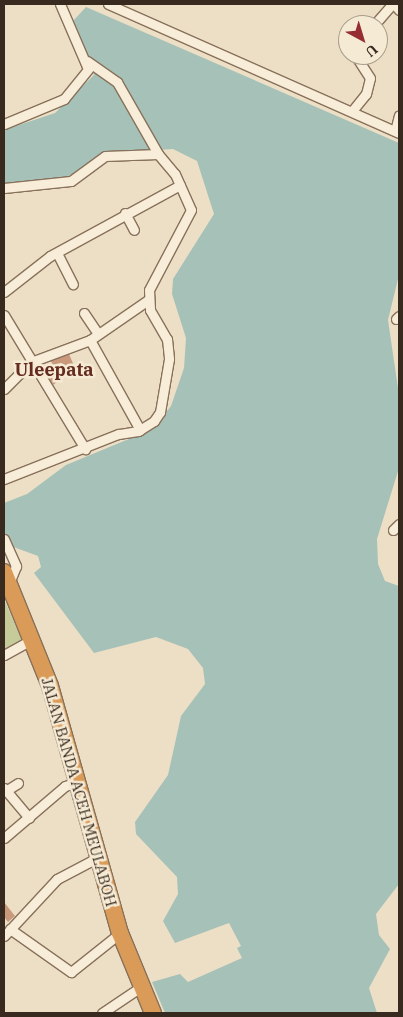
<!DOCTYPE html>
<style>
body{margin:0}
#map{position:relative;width:403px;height:1017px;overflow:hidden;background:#eddfc5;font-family:"IBM Plex Serif",serif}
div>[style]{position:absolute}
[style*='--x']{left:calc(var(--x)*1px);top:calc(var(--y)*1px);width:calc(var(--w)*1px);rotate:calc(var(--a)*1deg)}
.green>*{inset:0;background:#c7cb99}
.water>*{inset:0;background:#a6c1b8}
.building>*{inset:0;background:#ca997c}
.roads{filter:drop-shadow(1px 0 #88715b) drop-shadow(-1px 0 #88715b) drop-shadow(0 1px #88715b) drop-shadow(0 -1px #88715b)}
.street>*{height:9px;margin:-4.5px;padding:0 4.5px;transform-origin:4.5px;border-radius:4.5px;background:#f8edd8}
.highway>*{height:16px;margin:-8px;padding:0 8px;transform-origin:8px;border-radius:8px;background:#da9b58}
span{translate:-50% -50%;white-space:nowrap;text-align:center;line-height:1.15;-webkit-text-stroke:5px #f5ead4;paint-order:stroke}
.street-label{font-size:15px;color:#382a1f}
.quarter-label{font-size:18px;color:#642b1f;font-weight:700}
.frame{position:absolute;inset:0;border:5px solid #382a1f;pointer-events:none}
.north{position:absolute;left:338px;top:15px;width:50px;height:50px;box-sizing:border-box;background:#f5ead4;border:1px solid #a99d8c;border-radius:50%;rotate:141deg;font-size:14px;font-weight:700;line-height:20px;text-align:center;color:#382a1f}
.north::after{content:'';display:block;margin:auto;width:18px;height:22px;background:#952d32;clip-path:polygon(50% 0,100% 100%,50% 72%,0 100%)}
</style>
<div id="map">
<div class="green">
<div style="clip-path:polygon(4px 599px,22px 641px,4px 650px)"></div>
</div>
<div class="water">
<div style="clip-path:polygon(86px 7px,399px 143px,399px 275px,388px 320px,399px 395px,399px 468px,377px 539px,378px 564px,385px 581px,399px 586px,399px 884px,376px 914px,379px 935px,390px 949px,369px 988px,377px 1013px,165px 1013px,152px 982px,180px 974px,188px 982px,242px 958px,237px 948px,241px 946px,229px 923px,175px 943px,163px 921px,178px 894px,177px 877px,136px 834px,135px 822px,168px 775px,181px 716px,205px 684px,203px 668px,188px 649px,156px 637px,94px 653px,34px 573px,41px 567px,38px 556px,8px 545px,4px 535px,4px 503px,27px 494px,66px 465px,153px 429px,171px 406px,184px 368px,186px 338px,172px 294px,173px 279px,214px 214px,197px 161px,173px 149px,115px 153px,62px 179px,4px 186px,4px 130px,55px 113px,94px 75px,73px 21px)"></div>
</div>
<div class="building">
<div style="clip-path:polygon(69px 354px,75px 368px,55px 376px,58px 381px,53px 385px,48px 375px,55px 370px,51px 361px)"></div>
<div style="clip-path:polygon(4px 902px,15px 916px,8px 922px,4px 917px)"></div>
</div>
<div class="roads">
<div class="street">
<div style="--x:108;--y:4;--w:318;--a:23.9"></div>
<div style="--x:394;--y:4;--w:8;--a:50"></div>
<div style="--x:374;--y:25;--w:28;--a:-49"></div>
<div style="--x:87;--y:61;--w:37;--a:35"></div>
<div style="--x:117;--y:82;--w:83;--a:60.3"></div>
<div style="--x:352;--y:111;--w:22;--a:-51"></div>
<div style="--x:366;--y:94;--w:16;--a:-76"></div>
<div style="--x:370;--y:78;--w:27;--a:-123"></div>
<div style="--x:4;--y:124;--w:65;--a:-22.6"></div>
<div style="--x:64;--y:99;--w:38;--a:-51"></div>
<div style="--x:88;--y:69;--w:71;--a:-113.3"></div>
<div style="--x:395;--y:131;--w:16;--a:-76"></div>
<div style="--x:4;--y:188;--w:67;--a:-6"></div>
<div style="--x:71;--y:181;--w:42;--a:-36.3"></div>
<div style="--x:105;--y:156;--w:53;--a:-2.2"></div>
<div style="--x:158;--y:154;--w:26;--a:50"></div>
<div style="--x:175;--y:174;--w:39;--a:66"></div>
<div style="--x:191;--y:210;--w:90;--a:117.7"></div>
<div style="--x:149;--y:290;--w:20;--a:87"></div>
<div style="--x:150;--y:310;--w:34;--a:60"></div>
<div style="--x:167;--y:339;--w:20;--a:84"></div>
<div style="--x:169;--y:359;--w:54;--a:99.6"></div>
<div style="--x:160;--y:412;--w:11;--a:124"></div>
<div style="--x:154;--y:421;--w:19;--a:148"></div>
<div style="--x:138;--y:431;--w:20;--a:171"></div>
<div style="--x:118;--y:434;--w:123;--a:158.5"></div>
<div style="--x:125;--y:213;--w:19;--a:62"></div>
<div style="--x:57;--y:253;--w:35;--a:63"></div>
<div style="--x:4;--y:292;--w:58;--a:-38"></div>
<div style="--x:50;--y:256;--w:148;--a:-28.6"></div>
<div style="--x:84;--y:313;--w:25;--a:56"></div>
<div style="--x:4;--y:315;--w:157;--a:58.8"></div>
<div style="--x:396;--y:319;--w:4;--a:-45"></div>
<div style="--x:90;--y:340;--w:103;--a:60.9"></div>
<div style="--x:4;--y:389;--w:38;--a:-45"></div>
<div style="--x:31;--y:362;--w:63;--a:-20.4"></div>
<div style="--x:90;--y:340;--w:70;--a:-34.6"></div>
<div style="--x:393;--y:530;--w:8;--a:-45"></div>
<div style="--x:4;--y:539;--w:30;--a:66"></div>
<div style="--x:16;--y:566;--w:18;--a:112"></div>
<div style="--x:4;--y:655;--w:33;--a:-29"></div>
<div style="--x:4;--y:788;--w:39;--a:50"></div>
<div style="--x:7;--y:790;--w:13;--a:-32"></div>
<div style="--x:4;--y:838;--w:80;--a:-40.4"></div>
<div style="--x:65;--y:786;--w:13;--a:-18"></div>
<div style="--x:10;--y:929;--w:75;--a:35.2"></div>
<div style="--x:71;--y:972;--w:63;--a:-38.5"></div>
<div style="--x:4;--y:936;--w:78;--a:-47.1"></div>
<div style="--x:57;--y:879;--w:45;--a:-27.7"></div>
<div style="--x:102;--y:1013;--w:48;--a:-34"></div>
</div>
<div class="highway">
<div style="--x:4;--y:572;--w:123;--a:68"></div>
<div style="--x:50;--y:686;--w:257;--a:74.2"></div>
<div style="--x:120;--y:933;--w:87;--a:67.6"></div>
</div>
</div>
<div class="street-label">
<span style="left:79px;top:792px;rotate:74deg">JALAN BANDA ACEH MEULABOH</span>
</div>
<div class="quarter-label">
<span style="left:54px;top:370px">Uleepata</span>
</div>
<div class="frame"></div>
<div class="north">U</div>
</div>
